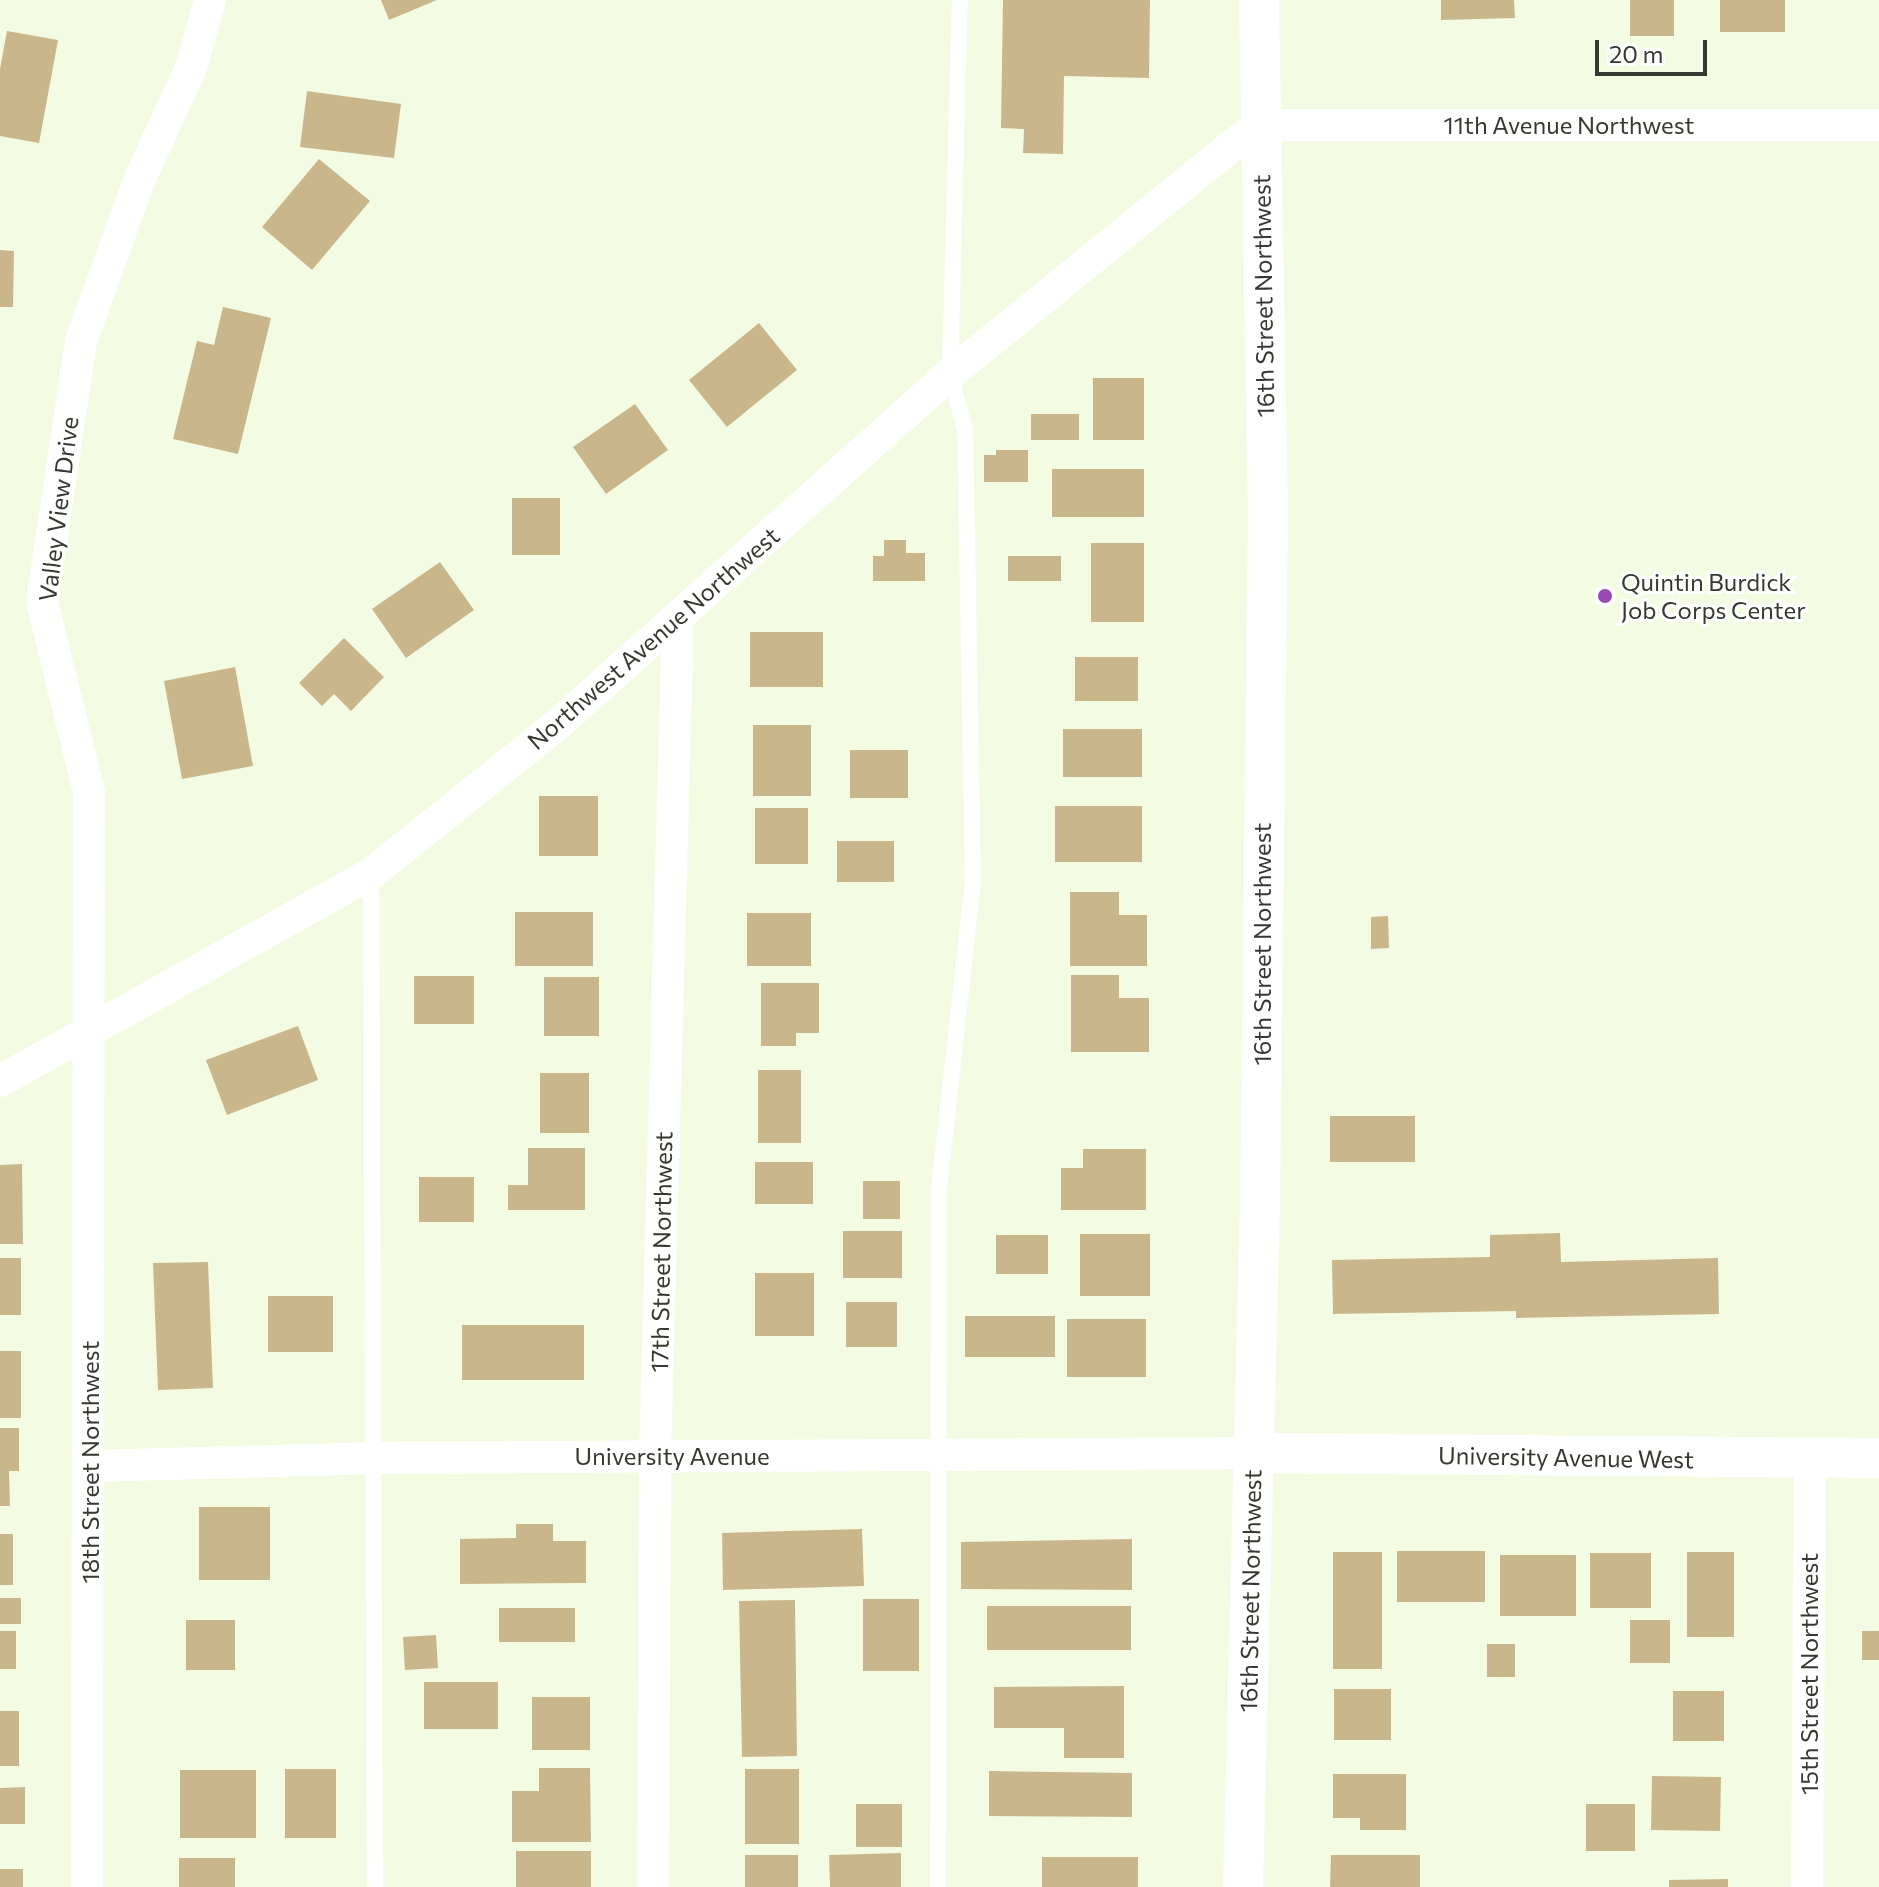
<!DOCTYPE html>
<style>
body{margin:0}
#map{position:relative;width:1879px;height:1887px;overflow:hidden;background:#f3fce2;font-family:Commissioner,sans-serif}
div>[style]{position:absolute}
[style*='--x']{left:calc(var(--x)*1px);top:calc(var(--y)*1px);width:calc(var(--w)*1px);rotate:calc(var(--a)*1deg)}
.building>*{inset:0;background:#c9b78b}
.service>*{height:16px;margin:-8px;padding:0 8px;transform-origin:8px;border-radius:8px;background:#fff}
.minor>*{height:32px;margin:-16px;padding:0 16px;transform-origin:16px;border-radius:16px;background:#fff}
.tertiary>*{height:40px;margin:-20px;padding:0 20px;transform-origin:20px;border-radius:20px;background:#fff}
.dots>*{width:22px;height:22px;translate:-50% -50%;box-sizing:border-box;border:4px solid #fff;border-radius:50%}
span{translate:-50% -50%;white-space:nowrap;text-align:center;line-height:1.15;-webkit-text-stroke:6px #fff;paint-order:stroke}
.street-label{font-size:24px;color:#35392f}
.poi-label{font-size:24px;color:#35392f}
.left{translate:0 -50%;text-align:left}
.scale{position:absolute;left:1595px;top:40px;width:112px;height:36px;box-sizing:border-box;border:4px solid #35392f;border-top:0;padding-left:10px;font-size:24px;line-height:28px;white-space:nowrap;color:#35392f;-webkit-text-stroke:6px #fff;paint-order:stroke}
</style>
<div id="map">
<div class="building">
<div style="clip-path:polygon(381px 0,437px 0,389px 20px)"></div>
<div style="clip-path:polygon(1003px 0,1150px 0,1149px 78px,1064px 76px,1063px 154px,1023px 153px,1024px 129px,1001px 128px)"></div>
<div style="clip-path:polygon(1441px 0,1514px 0,1515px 18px,1441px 20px)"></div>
<div style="clip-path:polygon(1630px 0,1674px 0,1674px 36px,1630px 36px)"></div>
<div style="clip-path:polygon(1720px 0,1785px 0,1785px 32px,1720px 32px)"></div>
<div style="clip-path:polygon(7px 31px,58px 40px,39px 143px,0 136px,0 69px)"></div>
<div style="clip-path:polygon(307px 91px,401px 104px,394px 158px,300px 147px)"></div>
<div style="clip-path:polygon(319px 159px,370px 201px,312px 270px,262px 227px)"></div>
<div style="clip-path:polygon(0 250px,14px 251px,13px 307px,0 307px)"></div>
<div style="clip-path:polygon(223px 307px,271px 318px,238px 454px,173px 439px,197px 341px,214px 345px)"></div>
<div style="clip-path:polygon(759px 323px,797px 370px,727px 427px,689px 380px)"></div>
<div style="clip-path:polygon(1093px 378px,1144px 378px,1144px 440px,1093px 440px)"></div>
<div style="clip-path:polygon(635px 404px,668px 450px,606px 494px,573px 447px)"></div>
<div style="clip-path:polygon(1031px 414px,1079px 414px,1079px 440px,1031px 440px)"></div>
<div style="clip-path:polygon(996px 450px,1028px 450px,1028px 482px,984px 482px,984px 455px,996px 455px)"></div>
<div style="clip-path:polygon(1052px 469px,1144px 469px,1144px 517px,1052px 517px)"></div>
<div style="clip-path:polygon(512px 498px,560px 498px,560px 555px,512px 555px)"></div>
<div style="clip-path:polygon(884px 540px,906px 540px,906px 553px,925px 553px,925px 581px,873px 581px,873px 556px,884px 556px)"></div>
<div style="clip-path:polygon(1091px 543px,1144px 543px,1144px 622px,1091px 622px)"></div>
<div style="clip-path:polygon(1008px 556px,1061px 556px,1061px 581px,1008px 581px)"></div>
<div style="clip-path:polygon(440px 562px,474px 610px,406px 658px,372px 609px)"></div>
<div style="clip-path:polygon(750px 632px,823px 632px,823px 687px,750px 687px)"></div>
<div style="clip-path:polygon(344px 638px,384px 677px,351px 711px,334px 694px,322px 706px,299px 683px)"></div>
<div style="clip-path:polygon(1075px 657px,1138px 657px,1138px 701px,1075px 701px)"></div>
<div style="clip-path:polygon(235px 667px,253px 766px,182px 779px,164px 681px)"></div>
<div style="clip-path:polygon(753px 725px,811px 725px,811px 796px,753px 796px)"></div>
<div style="clip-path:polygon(1063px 729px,1142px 729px,1142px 777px,1063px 777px)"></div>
<div style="clip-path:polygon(850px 750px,908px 750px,908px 798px,850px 798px)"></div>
<div style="clip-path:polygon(539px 796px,598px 796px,598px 856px,539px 856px)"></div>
<div style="clip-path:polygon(1055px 806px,1142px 806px,1142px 862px,1055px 862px)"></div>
<div style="clip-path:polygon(755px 808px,808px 808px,808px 864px,755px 864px)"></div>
<div style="clip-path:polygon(837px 841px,894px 841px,894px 882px,837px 882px)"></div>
<div style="clip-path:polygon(1070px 892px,1119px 892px,1119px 915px,1147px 915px,1147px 966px,1070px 966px)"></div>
<div style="clip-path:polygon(515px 912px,593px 912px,593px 966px,515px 966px)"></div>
<div style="clip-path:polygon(747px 913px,811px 913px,811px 966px,747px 966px)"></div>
<div style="clip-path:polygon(1388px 916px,1389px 948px,1371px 949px,1371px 917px)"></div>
<div style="clip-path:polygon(1071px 975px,1119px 975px,1119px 998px,1149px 998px,1149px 1052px,1071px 1052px)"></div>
<div style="clip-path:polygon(414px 976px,474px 976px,474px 1024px,414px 1024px)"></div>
<div style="clip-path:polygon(544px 977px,599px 977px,599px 1036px,544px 1036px)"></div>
<div style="clip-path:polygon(761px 983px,819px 983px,819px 1033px,796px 1033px,796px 1046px,761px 1046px)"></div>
<div style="clip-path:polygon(298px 1026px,318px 1080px,227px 1115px,206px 1060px)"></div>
<div style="clip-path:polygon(758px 1070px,801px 1070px,801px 1143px,758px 1143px)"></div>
<div style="clip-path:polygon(540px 1073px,589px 1073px,589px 1133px,540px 1133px)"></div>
<div style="clip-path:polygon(1330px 1116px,1415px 1116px,1415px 1162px,1330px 1162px)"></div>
<div style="clip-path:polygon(528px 1148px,585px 1148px,585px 1210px,508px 1210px,508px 1185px,528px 1185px)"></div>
<div style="clip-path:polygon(1083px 1149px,1146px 1149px,1146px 1210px,1061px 1210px,1061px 1168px,1083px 1168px)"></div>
<div style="clip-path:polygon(755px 1162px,813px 1162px,813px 1204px,755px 1204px)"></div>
<div style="clip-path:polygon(22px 1164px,23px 1244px,0 1244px,0 1165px)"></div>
<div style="clip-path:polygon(419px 1177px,474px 1177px,474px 1222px,419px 1222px)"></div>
<div style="clip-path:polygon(863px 1181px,900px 1181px,900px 1219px,863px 1219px)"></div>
<div style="clip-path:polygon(843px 1231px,902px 1231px,902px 1278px,843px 1278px)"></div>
<div style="clip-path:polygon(1560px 1233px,1561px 1262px,1718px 1258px,1719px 1314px,1516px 1318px,1516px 1311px,1333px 1314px,1332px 1260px,1490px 1257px,1490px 1235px)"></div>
<div style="clip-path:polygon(1080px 1234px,1150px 1234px,1150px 1296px,1080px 1296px)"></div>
<div style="clip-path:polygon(996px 1235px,1048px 1235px,1048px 1274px,996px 1274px)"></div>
<div style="clip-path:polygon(0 1258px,21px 1258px,21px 1315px,0 1315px)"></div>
<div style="clip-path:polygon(208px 1262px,213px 1388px,158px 1390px,153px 1263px)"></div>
<div style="clip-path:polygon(755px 1273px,814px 1273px,814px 1336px,755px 1336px)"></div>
<div style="clip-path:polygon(268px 1296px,333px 1296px,333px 1352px,268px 1352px)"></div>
<div style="clip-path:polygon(846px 1302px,897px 1302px,897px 1347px,846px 1347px)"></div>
<div style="clip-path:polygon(965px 1316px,1055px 1316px,1055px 1357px,965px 1357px)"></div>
<div style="clip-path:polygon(1067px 1319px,1146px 1319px,1146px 1377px,1067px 1377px)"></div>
<div style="clip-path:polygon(462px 1325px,584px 1325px,584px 1380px,462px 1380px)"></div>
<div style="clip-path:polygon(0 1351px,21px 1351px,21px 1418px,0 1418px)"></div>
<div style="clip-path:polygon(0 1428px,19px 1428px,19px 1471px,9px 1471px,10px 1506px,0 1506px)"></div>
<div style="clip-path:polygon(199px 1507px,270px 1507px,270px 1580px,199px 1580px)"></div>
<div style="clip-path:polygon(516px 1524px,553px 1524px,553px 1541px,586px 1541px,586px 1583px,460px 1584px,460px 1539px,516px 1538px)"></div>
<div style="clip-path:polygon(862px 1529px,864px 1586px,723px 1590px,722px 1533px)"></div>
<div style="clip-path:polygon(0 1534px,13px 1534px,13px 1585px,0 1585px)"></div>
<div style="clip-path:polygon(1132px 1539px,1132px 1590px,961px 1589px,961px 1542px)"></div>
<div style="clip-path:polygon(1397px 1551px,1485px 1551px,1485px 1602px,1397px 1602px)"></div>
<div style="clip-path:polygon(1333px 1552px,1382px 1552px,1382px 1669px,1333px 1669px)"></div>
<div style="clip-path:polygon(1687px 1552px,1734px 1552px,1734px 1637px,1687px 1637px)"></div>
<div style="clip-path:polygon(1590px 1553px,1651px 1553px,1651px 1608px,1590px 1608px)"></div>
<div style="clip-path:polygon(1500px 1555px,1576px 1555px,1576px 1616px,1500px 1616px)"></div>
<div style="clip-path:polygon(0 1598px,21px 1598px,21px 1624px,0 1624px)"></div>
<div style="clip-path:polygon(863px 1599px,919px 1599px,919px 1671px,863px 1671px)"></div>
<div style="clip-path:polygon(795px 1600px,797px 1756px,742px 1757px,739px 1601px)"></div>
<div style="clip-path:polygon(987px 1606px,1131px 1606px,1131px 1650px,987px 1650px)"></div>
<div style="clip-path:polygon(499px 1608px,575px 1608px,575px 1642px,499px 1642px)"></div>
<div style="clip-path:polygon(186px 1620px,235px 1620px,235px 1670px,186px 1670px)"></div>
<div style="clip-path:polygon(1630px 1620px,1670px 1620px,1670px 1663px,1630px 1663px)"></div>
<div style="clip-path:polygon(0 1631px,16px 1631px,16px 1669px,0 1669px)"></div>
<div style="clip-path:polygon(1862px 1631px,1879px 1631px,1879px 1660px,1862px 1660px)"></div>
<div style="clip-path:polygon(436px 1635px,438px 1668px,405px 1670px,403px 1637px)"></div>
<div style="clip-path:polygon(1487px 1644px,1515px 1644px,1515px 1677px,1487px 1677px)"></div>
<div style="clip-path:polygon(424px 1682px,498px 1682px,498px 1729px,424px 1729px)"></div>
<div style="clip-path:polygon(1124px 1686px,1124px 1758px,1064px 1758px,1064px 1728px,994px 1728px,994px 1687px)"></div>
<div style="clip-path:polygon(1334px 1689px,1391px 1689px,1391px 1740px,1334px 1740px)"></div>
<div style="clip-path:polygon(1673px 1691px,1724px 1691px,1724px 1741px,1673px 1741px)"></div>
<div style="clip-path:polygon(532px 1697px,590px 1697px,590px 1750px,532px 1750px)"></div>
<div style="clip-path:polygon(0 1711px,19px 1711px,19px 1766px,0 1766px)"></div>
<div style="clip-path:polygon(539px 1768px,590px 1768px,591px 1842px,512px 1842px,512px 1791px,539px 1791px)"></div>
<div style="clip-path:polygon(285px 1769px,336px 1769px,336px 1838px,285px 1838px)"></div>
<div style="clip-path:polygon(745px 1769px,799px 1769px,799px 1844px,745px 1844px)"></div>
<div style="clip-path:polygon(180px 1770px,256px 1770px,256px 1838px,180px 1838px)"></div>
<div style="clip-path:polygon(989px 1771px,1132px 1773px,1132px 1817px,989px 1816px)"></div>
<div style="clip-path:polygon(1333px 1774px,1406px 1774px,1406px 1830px,1360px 1830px,1360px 1818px,1333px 1818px)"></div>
<div style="clip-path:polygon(1652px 1776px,1721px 1777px,1720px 1831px,1651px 1830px)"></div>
<div style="clip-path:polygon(25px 1787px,25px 1824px,0 1824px,0 1788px)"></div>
<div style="clip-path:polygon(856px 1804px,902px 1804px,902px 1847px,856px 1847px)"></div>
<div style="clip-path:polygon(1586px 1804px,1635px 1804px,1635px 1851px,1586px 1851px)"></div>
<div style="clip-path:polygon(516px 1851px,591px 1851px,591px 1887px,516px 1887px)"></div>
<div style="clip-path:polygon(901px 1853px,901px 1887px,830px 1887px,829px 1855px)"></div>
<div style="clip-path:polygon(745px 1855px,798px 1855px,798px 1887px,745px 1887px)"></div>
<div style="clip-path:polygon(1331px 1855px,1420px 1855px,1420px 1887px,1330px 1887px)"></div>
<div style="clip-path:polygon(1042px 1857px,1138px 1857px,1138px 1887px,1042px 1887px)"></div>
<div style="clip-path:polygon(179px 1858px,235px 1858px,235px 1887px,179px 1887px)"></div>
<div style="clip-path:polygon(0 1869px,23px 1869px,23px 1887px,0 1887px)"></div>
<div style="clip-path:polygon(1728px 1879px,1728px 1887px,1669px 1887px,1669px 1880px)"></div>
</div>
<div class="service">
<div style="--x:371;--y:874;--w:1013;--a:89.77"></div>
<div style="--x:938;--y:1887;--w:698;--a:-89.92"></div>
<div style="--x:939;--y:1189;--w:310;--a:-83.7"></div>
<div style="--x:973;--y:881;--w:451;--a:-91"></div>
<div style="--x:965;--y:430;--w:58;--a:-105"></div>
<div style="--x:950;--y:374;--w:374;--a:-88.5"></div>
</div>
<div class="minor">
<div style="--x:0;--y:1081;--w:425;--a:-29.2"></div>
<div style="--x:371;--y:874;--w:240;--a:-38.7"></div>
<div style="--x:558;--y:724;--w:526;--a:-41.76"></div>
<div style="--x:950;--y:374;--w:396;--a:-39"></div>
<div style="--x:1258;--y:125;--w:621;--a:0"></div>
<div style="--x:91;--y:1466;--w:279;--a:-1.6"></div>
<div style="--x:370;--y:1458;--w:883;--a:-0.32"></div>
<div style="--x:87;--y:1887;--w:1095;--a:-89.9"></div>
<div style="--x:89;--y:792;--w:196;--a:-103.9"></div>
<div style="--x:42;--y:602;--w:264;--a:-81.5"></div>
<div style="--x:81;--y:341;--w:173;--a:-70.1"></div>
<div style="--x:140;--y:178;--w:121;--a:-65.1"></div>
<div style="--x:191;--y:68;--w:71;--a:-74.4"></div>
<div style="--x:653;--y:1887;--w:431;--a:-89.7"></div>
<div style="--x:655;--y:1456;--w:838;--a:-88.43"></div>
<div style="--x:1807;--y:1887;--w:426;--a:-89.6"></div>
</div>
<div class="tertiary">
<div style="--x:1253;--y:1453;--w:626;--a:0.46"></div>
<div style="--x:1243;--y:1887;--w:688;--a:-88.58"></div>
<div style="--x:1260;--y:1199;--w:686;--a:-89.33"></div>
<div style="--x:1268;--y:513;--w:513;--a:-91.01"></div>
</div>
<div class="dots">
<div style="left:1605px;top:596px;background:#9b48b7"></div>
</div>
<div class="street-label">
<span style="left:1569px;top:125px">11th Avenue Northwest</span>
<span style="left:1263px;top:296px;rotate:-91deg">16th Street Northwest</span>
<span style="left:58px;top:509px;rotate:-83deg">Valley View Drive</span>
<span style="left:653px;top:638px;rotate:-41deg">Northwest Avenue Northwest</span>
<span style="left:1262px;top:944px;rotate:-90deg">16th Street Northwest</span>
<span style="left:661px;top:1252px;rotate:-89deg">17th Street Northwest</span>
<span style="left:672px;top:1456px">University Avenue</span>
<span style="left:1566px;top:1457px;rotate:1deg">University Avenue West</span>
<span style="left:90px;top:1462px;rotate:-90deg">18th Street Northwest</span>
<span style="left:1250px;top:1591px;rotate:-89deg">16th Street Northwest</span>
<span style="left:1809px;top:1674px;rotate:-90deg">15th Street Northwest</span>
</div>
<div class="poi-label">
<span class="left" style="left:1621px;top:596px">Quintin Burdick<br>Job Corps Center</span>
</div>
<div class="scale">20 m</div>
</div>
